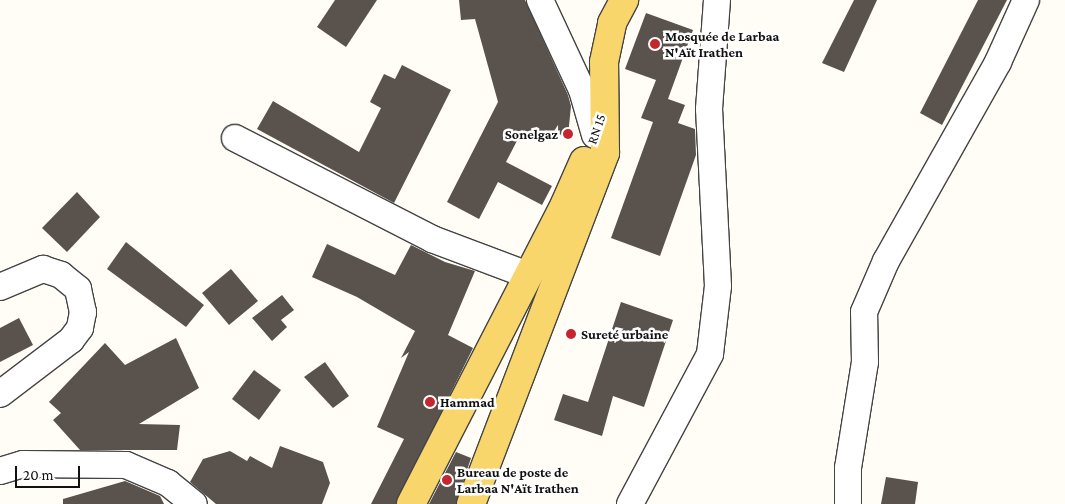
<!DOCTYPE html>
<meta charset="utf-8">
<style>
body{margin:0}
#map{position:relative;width:1065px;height:504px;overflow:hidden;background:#fffdf5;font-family:"Crimson Pro",serif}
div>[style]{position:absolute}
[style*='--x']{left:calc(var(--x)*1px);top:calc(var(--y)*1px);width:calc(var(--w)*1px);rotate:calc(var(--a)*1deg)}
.building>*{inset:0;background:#5a524d}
.roads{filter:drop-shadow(1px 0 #444) drop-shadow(-1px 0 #444) drop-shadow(0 1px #444) drop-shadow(0 -1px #444)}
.street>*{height:26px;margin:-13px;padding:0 13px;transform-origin:13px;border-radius:13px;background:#fff}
.primary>*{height:28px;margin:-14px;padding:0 14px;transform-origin:14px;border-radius:14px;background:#f9d66b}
.dots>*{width:14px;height:14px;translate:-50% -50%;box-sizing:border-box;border:2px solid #fff;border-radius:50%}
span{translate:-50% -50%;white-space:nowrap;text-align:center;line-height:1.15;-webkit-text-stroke:5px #fff;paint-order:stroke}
.poi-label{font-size:14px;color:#111;font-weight:700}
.left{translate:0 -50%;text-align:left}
.right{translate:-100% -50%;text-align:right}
.street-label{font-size:14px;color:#111}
.scale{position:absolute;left:15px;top:466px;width:65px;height:22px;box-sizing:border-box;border:2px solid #111;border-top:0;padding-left:6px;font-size:15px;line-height:18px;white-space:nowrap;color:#111;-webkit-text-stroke:4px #fff;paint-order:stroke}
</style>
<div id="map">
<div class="building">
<div style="clip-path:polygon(335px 0,377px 0,346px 47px,317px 27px)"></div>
<div style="clip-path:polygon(459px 0,525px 0,568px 95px,571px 106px,568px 136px,522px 131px,506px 162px,552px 186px,542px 205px,498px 182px,479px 219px,447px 202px,498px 102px,475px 19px,461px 20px)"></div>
<div style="clip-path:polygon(854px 0,877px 0,844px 72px,822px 63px)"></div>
<div style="clip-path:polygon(978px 0,1007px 0,942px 125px,920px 113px)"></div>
<div style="clip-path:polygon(646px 13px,693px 30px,668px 99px,685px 105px,678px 123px,695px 129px,696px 155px,660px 256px,611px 238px,653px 122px,641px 118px,656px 80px,625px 69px)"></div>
<div style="clip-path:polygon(402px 65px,451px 90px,394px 203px,257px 129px,273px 101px,359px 152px,381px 108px,370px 102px,384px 74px,395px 79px)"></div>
<div style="clip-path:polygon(77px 192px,100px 217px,67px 252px,42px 228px)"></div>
<div style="clip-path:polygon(126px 242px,204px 305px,186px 327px,107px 269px)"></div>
<div style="clip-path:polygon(327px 244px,395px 275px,411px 245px,445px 262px,475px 271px,448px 335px,473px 348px,396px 504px,371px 504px,404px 439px,377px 427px,409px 352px,401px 358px,415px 331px,357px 297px,312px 277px)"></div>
<div style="clip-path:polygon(231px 269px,258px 301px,229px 325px,202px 293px)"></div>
<div style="clip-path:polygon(282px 295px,294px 310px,281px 320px,287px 327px,272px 341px,252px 318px)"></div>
<div style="clip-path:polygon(621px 302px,673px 320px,644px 407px,613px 396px,602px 436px,554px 420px,563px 394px,588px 402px)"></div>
<div style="clip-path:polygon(19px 318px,33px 345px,0 362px,0 328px)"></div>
<div style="clip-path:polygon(176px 338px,199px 388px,139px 424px,180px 425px,177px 450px,80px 450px,53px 420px,61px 413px,49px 402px,105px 343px,125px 365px)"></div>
<div style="clip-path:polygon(325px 362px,349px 396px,333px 408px,304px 377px)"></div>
<div style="clip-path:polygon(254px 370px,281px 390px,259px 420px,232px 399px)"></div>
<div style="clip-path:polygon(280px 446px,323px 462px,330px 483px,322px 504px,216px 504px,190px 482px,203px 459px,230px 451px,247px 461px,250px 456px,272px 468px)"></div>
<div style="clip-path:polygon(456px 452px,471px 458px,456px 504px,429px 504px)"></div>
<div style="clip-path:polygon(886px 477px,918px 482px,915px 504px,881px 504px)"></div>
<div style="clip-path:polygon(125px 481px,160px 496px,164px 504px,63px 504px,63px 499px)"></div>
</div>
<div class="roads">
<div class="street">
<div style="--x:540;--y:0;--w:99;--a:65"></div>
<div style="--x:582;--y:90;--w:47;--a:73.9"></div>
<div style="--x:235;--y:138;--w:221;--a:27.1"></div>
<div style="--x:432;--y:239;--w:103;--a:20.6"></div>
<div style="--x:0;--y:287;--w:47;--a:-22.7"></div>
<div style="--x:43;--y:269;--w:19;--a:18"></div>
<div style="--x:61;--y:275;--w:22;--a:39"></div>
<div style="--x:78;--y:289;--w:24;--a:78"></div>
<div style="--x:83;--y:312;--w:16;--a:101"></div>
<div style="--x:80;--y:328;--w:15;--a:127"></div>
<div style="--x:71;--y:340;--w:89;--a:142.7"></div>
<div style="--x:0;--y:471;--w:24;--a:-17"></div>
<div style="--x:23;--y:464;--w:103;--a:0.6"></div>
<div style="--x:126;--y:465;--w:46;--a:23.2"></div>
<div style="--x:168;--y:483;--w:33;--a:39"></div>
<div style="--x:630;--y:504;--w:170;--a:-61.9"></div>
<div style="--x:710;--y:354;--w:68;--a:-83.3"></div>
<div style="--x:718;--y:286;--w:177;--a:-92.9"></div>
<div style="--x:709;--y:109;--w:109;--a:-85.8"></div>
<div style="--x:848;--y:504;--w:36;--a:-90"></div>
<div style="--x:848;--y:468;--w:107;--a:-80.9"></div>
<div style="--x:865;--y:362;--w:50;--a:-91.1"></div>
<div style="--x:864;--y:312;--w:56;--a:-66.7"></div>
<div style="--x:886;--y:261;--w:228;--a:-60.6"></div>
<div style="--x:998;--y:62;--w:68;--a:-65.7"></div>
</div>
<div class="primary">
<div style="--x:411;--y:504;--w:337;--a:-62.8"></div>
<div style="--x:565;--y:204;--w:47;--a:-66.2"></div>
<div style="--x:471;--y:504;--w:376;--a:-69.1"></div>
<div style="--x:605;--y:153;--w:91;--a:-90.6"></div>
<div style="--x:604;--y:62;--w:40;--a:-78"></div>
<div style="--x:612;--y:23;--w:26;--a:-62"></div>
</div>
</div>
<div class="dots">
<div style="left:655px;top:44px;background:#c4262e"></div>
<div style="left:568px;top:134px;background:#c4262e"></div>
<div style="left:571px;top:334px;background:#c4262e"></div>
<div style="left:430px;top:402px;background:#c4262e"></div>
<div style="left:447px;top:480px;background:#c4262e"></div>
</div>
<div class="poi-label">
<span class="left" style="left:665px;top:44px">Mosquée de Larbaa<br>N'Aït Irathen</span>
<span class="right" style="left:558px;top:134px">Sonelgaz</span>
<span class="left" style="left:581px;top:334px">Sureté urbaine</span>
<span class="left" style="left:440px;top:402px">Hammad</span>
<span class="left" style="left:457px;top:480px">Bureau de poste de<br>Larbaa N'Aït Irathen</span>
</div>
<div class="street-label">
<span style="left:596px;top:129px;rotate:-71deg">RN 15</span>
</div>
<div class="scale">20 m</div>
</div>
